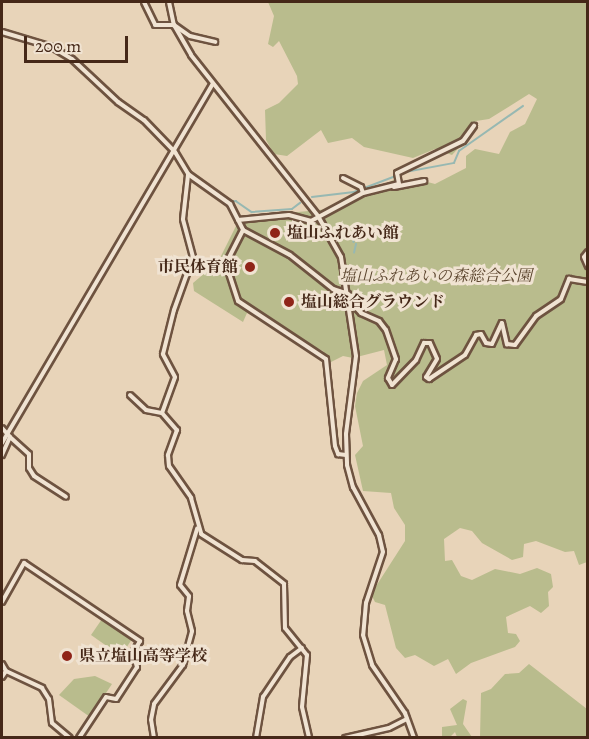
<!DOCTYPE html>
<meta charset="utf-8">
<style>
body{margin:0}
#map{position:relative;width:589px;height:739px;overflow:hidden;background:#e8d4b9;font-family:Alegreya,"Noto Serif JP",serif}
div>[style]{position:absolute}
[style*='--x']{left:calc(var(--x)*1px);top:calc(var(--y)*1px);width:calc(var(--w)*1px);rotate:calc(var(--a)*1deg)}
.green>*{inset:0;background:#b9bc8d}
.stream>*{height:1.5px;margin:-0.75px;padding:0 0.75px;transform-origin:0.75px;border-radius:0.75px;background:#97b8b2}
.roads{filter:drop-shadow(2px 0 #6e5340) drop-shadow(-2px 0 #6e5340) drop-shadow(0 2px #6e5340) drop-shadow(0 -2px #6e5340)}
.minor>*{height:4px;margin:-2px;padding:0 2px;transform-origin:2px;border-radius:2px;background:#f0e3d2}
.dots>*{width:16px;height:16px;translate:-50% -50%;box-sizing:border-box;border:3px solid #f0e3d2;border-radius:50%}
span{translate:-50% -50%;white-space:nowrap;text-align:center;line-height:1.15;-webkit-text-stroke:6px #f0e3d2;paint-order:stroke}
.poi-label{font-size:16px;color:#452818;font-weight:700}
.left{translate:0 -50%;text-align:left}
.right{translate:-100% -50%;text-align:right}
.park-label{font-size:16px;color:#5c462f;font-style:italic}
.frame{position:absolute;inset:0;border:3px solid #452818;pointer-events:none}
.scale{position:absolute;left:24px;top:36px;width:104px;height:27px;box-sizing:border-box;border:3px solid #452818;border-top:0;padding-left:8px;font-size:18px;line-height:21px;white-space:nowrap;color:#452818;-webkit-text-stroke:4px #f0e3d2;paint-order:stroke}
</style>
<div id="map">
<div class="green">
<div style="clip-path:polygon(268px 2px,587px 2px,587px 562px,579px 565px,574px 551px,565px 552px,536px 541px,524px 544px,523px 557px,512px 560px,482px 543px,472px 531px,460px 528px,444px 539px,445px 561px,452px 560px,461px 576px,472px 580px,495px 569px,520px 574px,537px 568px,551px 574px,553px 587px,548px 592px,549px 606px,541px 613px,530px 606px,506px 617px,508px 633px,516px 634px,520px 641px,515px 647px,471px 663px,456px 674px,448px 659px,434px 666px,415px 655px,405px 658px,396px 648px,385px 605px,375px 602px,371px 594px,405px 541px,405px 525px,394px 508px,391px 493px,363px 491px,355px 455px,363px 446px,355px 406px,357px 393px,363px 381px,387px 365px,384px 350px,353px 358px,343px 356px,329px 363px,323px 351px,247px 313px,243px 322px,194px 291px,193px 283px,218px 262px,237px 224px,247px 217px,329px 209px,398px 178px,399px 184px,367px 194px,424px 181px,435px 184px,466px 168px,466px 156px,475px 149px,499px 154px,510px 132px,525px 124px,537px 99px,529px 94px,489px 119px,476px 121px,471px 135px,452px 155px,435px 149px,413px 158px,364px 147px,352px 138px,328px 143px,321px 130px,287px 156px,274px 154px,266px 140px,265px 110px,279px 103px,298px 84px,297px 76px,279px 41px,273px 47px,268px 44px,274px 16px)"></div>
<div style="clip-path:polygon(102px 619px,132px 639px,121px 656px,91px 635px)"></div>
<div style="clip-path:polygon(529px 664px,587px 709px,587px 737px,480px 737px,481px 693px,491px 689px,505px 674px,519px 673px)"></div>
<div style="clip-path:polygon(95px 676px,112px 684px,90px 717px,59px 695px,74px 679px)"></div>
<div style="clip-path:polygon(463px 699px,467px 701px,463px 724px,472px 737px,457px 737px,455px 732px,450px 737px,442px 737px,442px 727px,457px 725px,450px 709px)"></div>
</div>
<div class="stream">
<div style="--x:400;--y:173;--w:55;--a:-10.5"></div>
<div style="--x:454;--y:163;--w:13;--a:-67"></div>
<div style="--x:459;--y:151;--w:78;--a:-35.1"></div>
<div style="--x:312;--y:197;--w:42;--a:-6.8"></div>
<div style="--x:354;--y:192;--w:45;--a:-20.9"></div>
<div style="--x:229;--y:202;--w:7;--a:-8"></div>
<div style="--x:236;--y:201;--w:19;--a:35"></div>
<div style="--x:252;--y:212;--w:40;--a:-4.3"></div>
<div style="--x:292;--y:209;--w:10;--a:-37"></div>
<div style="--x:353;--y:235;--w:7;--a:82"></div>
<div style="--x:354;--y:253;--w:9;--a:-77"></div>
</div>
<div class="roads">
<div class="minor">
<div style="--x:144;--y:2;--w:25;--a:64"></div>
<div style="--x:155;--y:25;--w:19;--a:0"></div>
<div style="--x:174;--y:25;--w:19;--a:35"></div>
<div style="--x:190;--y:36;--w:26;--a:13"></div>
<div style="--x:169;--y:2;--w:24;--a:78"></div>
<div style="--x:174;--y:25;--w:34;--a:60"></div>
<div style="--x:191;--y:55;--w:205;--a:51.7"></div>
<div style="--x:318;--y:216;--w:47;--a:60.7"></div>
<div style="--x:341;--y:257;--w:100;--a:81.4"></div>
<div style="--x:356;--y:356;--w:79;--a:97.3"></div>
<div style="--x:346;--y:434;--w:31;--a:88"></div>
<div style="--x:347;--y:465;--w:23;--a:75"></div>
<div style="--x:353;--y:487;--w:55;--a:61.6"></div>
<div style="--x:379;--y:535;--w:17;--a:77"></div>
<div style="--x:383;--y:552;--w:54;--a:108.4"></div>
<div style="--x:366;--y:603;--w:32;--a:95"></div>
<div style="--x:363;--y:635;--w:31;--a:73"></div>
<div style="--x:372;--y:665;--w:58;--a:55.5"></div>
<div style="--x:405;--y:713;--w:27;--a:70"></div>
<div style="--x:2;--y:32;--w:52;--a:16.7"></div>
<div style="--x:52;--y:47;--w:23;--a:31"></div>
<div style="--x:72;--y:59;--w:63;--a:43.1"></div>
<div style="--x:118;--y:102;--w:32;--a:35"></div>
<div style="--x:144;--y:120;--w:45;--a:45.9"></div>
<div style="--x:175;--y:152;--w:26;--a:59"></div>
<div style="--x:188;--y:174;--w:52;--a:35.5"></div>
<div style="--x:230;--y:204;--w:29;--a:63"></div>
<div style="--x:243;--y:230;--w:53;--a:28"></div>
<div style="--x:290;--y:255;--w:55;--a:38.3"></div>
<div style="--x:333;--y:289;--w:16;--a:18"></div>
<div style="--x:343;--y:178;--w:20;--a:27"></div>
<div style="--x:361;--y:187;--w:6;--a:72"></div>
<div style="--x:394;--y:187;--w:31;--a:-11"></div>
<div style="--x:238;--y:220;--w:51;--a:-5.6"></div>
<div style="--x:289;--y:215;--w:23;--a:15"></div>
<div style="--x:311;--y:221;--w:59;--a:-28.3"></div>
<div style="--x:363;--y:193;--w:37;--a:-14"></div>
<div style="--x:399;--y:184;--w:11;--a:-100"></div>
<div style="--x:397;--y:173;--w:73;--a:-25.9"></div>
<div style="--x:463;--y:141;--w:19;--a:-54"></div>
<div style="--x:243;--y:230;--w:38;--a:117"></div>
<div style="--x:226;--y:264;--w:39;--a:72"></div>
<div style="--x:238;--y:301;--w:105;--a:33.4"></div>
<div style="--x:326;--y:359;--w:87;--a:84.1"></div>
<div style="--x:335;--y:446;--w:9;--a:69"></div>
<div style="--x:338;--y:454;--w:8;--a:7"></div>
<div style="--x:588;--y:252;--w:6;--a:129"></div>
<div style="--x:584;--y:257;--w:10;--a:66"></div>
<div style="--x:349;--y:300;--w:18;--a:47"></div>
<div style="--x:361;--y:313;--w:20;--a:24"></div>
<div style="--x:379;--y:321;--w:11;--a:52"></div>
<div style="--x:386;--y:330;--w:31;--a:71"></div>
<div style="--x:396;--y:359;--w:21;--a:113"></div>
<div style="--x:388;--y:378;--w:8;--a:60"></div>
<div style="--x:392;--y:385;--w:35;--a:-46"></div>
<div style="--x:416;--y:360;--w:19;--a:-65"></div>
<div style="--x:424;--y:343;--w:6;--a:0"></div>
<div style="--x:430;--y:343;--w:17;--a:66"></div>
<div style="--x:437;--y:359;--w:21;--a:121"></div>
<div style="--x:426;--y:377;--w:4;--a:34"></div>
<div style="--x:429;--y:379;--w:43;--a:-33.7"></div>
<div style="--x:465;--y:355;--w:23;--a:-61"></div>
<div style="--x:476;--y:335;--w:5;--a:-11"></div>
<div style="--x:481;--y:334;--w:10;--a:61"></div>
<div style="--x:486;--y:343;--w:6;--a:9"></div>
<div style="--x:492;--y:344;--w:23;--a:-65"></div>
<div style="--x:502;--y:323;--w:22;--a:77"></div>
<div style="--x:507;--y:344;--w:8;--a:7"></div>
<div style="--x:515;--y:345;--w:36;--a:-54"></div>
<div style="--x:536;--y:316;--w:30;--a:-34"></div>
<div style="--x:561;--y:299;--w:22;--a:-68"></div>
<div style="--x:569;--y:279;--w:19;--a:9"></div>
<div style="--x:130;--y:395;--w:22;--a:43"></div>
<div style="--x:146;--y:410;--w:16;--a:11"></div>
<div style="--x:162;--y:413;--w:23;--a:49"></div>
<div style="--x:177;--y:430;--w:27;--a:110"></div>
<div style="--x:168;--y:455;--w:11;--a:85"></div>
<div style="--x:169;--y:466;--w:39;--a:55"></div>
<div style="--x:191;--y:498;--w:37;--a:74"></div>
<div style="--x:201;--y:534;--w:49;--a:32.4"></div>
<div style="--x:242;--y:560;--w:13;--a:4"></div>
<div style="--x:255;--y:561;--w:37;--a:38"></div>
<div style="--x:284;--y:584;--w:44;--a:88.7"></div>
<div style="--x:285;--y:628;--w:35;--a:51"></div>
<div style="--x:307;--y:655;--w:52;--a:95.5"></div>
<div style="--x:302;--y:707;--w:32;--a:77"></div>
<div style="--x:162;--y:413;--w:38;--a:-70"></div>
<div style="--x:175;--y:377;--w:26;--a:-118"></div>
<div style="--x:163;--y:354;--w:45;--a:-76"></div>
<div style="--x:174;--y:310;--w:56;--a:-70.3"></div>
<div style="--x:193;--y:257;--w:39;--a:-105"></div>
<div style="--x:183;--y:219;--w:44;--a:-83.5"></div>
<div style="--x:2;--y:428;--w:12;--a:48"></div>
<div style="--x:10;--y:437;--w:20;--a:114"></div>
<div style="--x:10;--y:437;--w:25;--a:42"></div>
<div style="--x:29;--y:454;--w:14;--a:90"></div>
<div style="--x:29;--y:468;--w:9;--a:58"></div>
<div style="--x:34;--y:476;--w:38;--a:33"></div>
<div style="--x:2;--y:443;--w:416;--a:-59.6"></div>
<div style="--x:2;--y:602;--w:45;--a:-60.6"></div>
<div style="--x:24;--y:563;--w:140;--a:33.9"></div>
<div style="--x:140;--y:641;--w:14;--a:120"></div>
<div style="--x:133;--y:653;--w:15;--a:74"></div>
<div style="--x:137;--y:667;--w:38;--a:123"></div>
<div style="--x:116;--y:699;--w:10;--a:-169"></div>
<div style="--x:106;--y:697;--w:49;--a:123.4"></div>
<div style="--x:2;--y:664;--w:8;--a:60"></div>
<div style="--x:6;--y:671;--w:40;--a:25"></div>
<div style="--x:42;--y:688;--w:13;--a:58"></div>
<div style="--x:49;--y:699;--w:24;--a:83"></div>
<div style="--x:52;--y:723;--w:23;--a:40"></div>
<div style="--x:2;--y:677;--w:7;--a:-56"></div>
<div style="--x:154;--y:738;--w:18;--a:-99"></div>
<div style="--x:151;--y:720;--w:16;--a:-79"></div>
<div style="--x:154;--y:704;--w:49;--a:-53.4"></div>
<div style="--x:183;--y:665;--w:35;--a:-75"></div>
<div style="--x:192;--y:631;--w:21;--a:-104"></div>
<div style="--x:187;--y:611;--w:15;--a:-82"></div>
<div style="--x:189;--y:596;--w:14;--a:-129"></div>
<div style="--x:180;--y:585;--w:59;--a:-73.1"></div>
<div style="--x:256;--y:738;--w:42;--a:-80.3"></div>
<div style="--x:263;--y:697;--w:48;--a:-56"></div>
<div style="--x:290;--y:657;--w:15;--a:-37"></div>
<div style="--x:345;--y:738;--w:45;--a:-12.8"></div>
<div style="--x:389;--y:728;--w:20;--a:-27"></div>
</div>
</div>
<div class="dots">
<div style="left:275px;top:233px;background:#8f2418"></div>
<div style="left:250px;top:267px;background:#8f2418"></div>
<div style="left:289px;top:302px;background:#8f2418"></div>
<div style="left:67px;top:656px;background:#8f2418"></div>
</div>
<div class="poi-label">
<span class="left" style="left:287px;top:233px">塩山ふれあい館</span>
<span class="right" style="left:238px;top:267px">市民体育館</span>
<span class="left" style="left:301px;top:302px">塩山総合グラウンド</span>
<span class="left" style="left:79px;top:656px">県立塩山高等学校</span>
</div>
<div class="park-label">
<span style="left:436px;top:276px">塩山ふれあいの森総合公園</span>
</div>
<div class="frame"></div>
<div class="scale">200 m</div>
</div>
